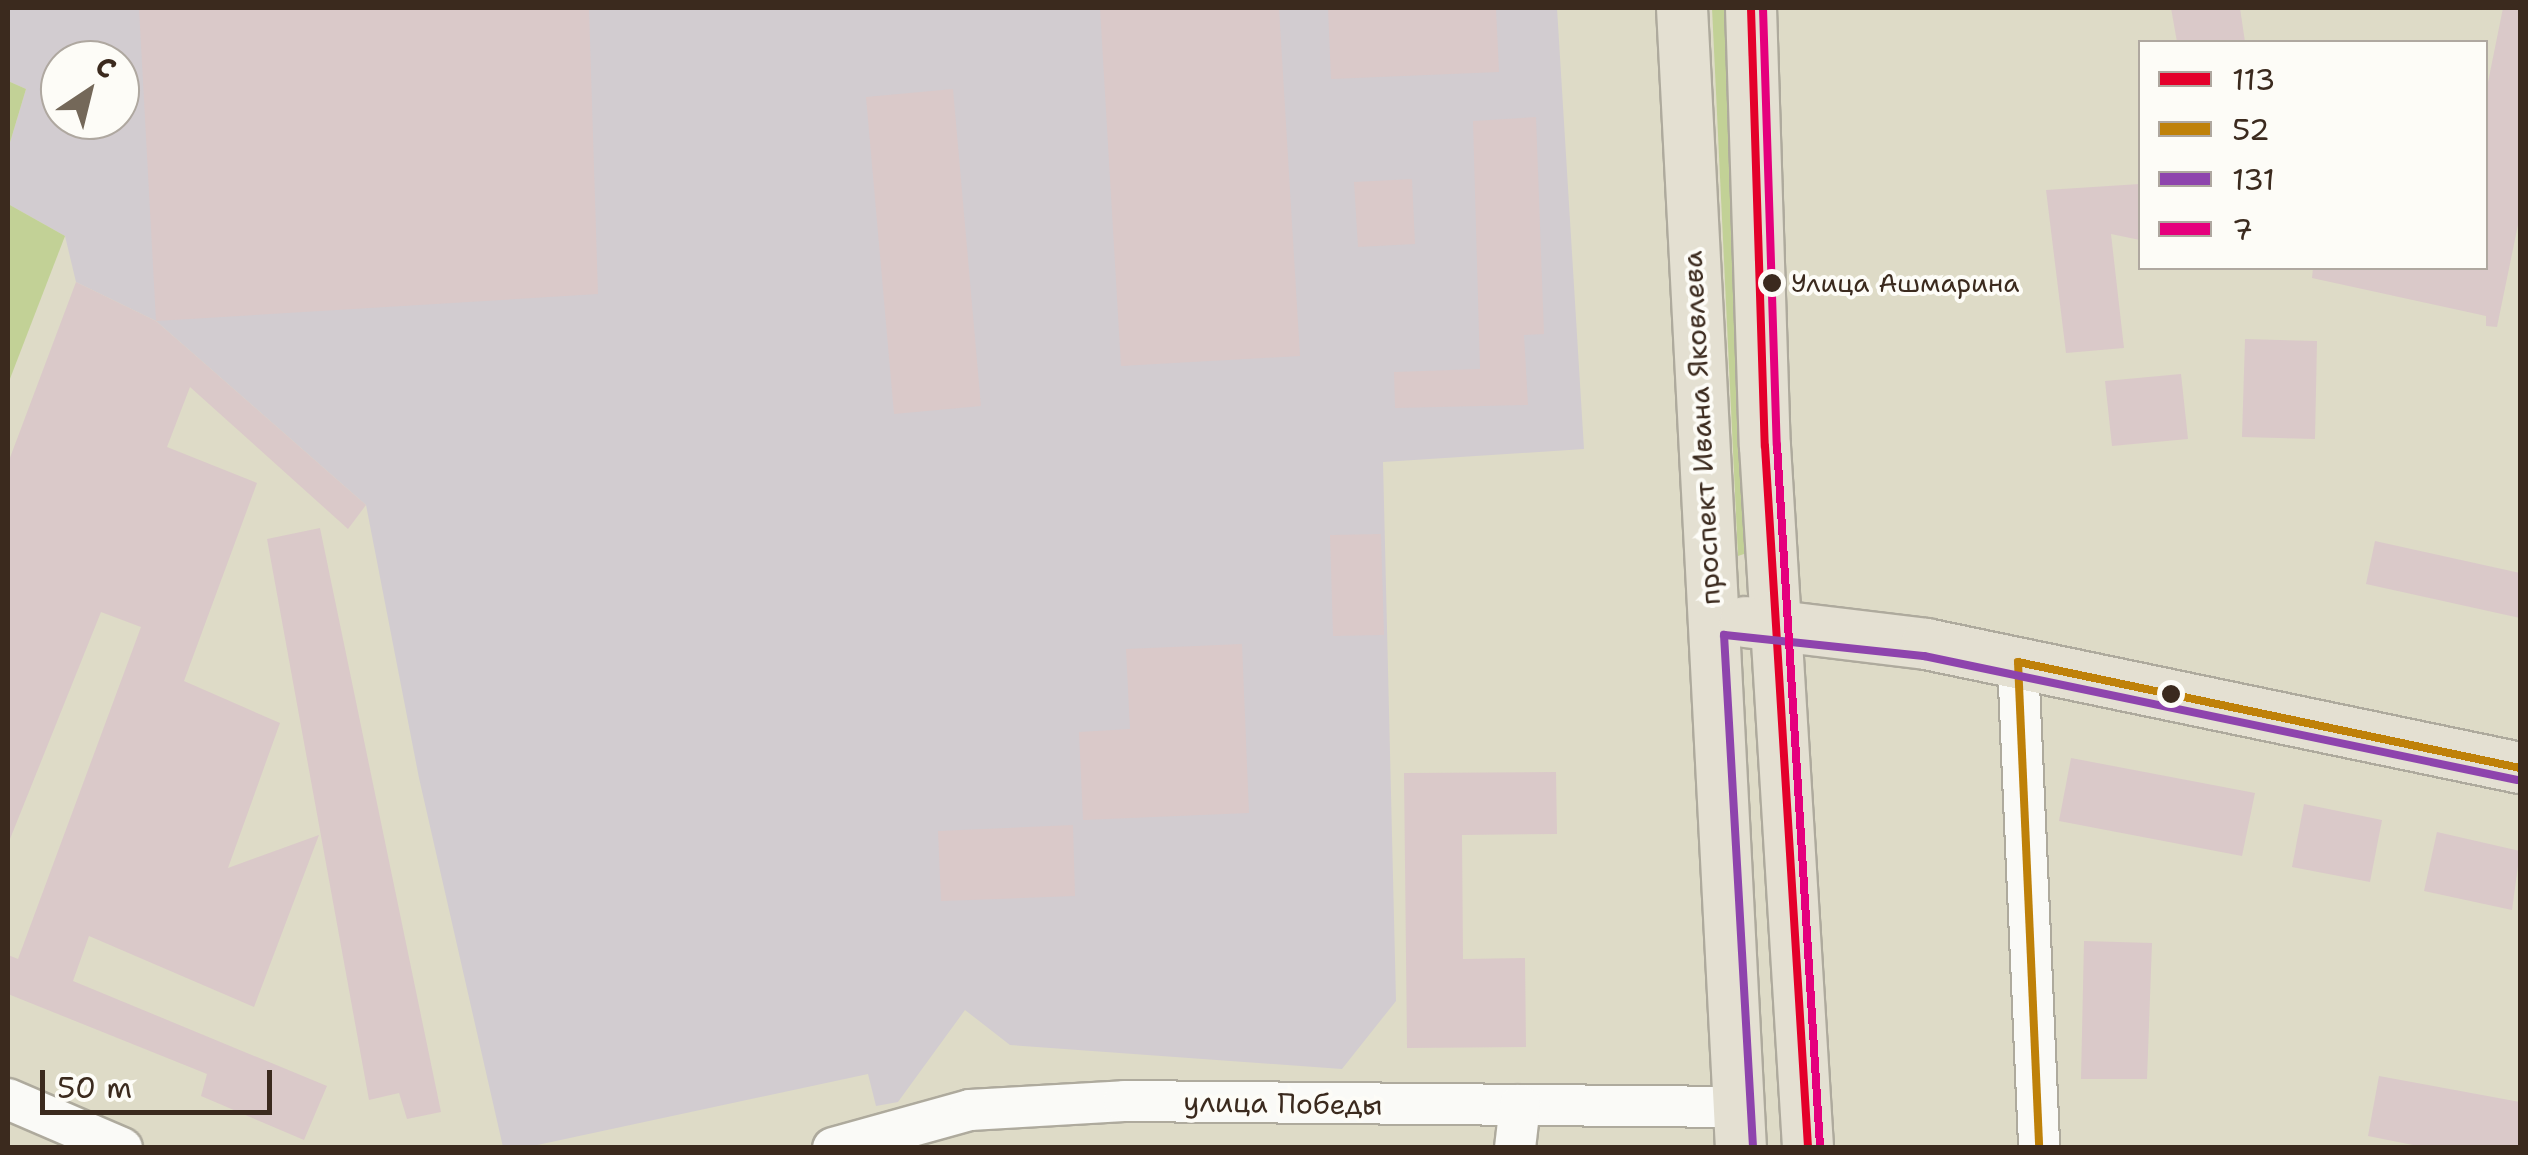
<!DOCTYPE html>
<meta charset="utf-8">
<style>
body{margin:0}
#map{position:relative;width:2528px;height:1155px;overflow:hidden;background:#dedbc7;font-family:"Shantell Sans",sans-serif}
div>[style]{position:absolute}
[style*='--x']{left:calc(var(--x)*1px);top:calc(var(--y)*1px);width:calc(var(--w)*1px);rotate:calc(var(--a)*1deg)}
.industrial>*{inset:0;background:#d2ccd0}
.green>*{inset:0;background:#c2d196}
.building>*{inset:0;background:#dac9c9}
.roads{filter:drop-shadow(2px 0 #aeaa9d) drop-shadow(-2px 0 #aeaa9d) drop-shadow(0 2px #aeaa9d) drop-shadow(0 -2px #aeaa9d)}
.minor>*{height:40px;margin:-20px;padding:0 20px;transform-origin:20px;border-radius:20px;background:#fafaf7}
.major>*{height:50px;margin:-25px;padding:0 25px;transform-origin:25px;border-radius:25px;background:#e4e0d2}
.bus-1>*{height:8px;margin:-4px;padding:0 4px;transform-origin:4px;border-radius:4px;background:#e4002b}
.bus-2>*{height:8px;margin:-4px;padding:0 4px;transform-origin:4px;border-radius:4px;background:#bf8109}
.bus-3>*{height:8px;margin:-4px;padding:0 4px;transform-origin:4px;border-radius:4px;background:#8e44ad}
.bus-4>*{height:8px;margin:-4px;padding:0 4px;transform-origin:4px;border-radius:4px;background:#e5007d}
.dots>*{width:28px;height:28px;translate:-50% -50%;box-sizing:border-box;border:5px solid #fdfcf7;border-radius:50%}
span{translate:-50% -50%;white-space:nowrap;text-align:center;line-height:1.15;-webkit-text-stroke:8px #fdfcf7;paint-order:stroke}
.bus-label{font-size:26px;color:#3b2a1e}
.left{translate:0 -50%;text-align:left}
.street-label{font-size:28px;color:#3b2a1e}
.frame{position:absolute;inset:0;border:10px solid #3b2a1e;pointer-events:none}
.legend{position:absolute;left:2138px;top:40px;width:350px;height:230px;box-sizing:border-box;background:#fdfcf7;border:2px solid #afa8a0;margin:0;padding:12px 18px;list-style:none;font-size:30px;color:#3b2a1e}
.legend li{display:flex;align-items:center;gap:20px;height:50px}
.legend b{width:50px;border:2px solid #afa8a0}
.north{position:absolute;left:40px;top:40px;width:100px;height:100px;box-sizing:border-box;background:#fdfcf7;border:2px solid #afa8a0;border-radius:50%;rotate:35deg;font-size:28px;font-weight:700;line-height:40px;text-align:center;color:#3b2a1e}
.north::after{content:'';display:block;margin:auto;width:35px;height:45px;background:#746859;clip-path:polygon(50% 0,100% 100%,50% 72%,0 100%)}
.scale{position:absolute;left:40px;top:1070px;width:232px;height:45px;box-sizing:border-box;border:5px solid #3b2a1e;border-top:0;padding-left:12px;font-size:30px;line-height:35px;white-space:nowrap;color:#3b2a1e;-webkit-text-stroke:8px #fdfcf7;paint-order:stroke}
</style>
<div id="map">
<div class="industrial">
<div style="clip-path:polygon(evenodd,8px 8px,1557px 8px,1584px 449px,1383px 462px,1396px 1001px,1342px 1069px,1010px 1045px,965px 1010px,898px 1102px,876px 1106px,868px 1074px,528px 1147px,503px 1147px,419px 778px,366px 505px,156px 321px,76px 282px,65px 236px,8px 204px,8px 149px,26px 89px,8px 81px,8px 8px,60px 60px,120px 60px,120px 120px,60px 120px,60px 60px)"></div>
</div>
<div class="green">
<div style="clip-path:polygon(1712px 8px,1725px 8px,1750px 552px,1738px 556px)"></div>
<div style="clip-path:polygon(8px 81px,26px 89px,8px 149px)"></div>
<div style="clip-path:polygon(8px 204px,65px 236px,8px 384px)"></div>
</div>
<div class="building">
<div style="clip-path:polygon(139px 8px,589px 8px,598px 294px,156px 321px)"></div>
<div style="clip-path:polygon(1100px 8px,1279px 8px,1300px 356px,1121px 366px)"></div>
<div style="clip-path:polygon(1328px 8px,1496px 8px,1499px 72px,1331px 79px)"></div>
<div style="clip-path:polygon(2171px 8px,2240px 8px,2245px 42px,2177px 42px)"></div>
<div style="clip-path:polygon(2503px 8px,2520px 8px,2520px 215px,2497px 327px,2486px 326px,2486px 316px,2312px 278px,2313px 268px,2486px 268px,2486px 92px)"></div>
<div style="clip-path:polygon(953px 89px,981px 406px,894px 414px,866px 97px)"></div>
<div style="clip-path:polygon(1536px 117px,1544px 334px,1524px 335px,1528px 405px,1395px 408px,1394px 372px,1480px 369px,1473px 121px)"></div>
<div style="clip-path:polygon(1412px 179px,1415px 244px,1358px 247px,1354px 182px)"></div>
<div style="clip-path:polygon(2140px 184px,2140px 240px,2111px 234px,2124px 348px,2066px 353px,2046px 190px)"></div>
<div style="clip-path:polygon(76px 282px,156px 321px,366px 505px,348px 529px,190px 387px,167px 447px,257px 483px,184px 681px,280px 723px,228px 868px,319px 835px,254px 1007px,89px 936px,73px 981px,327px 1086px,304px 1140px,201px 1096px,207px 1074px,8px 994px,8px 955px,18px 959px,141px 627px,101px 612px,8px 844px,8px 463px)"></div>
<div style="clip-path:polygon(2245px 339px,2317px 341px,2315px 439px,2242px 437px)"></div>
<div style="clip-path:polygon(2181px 374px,2188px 439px,2112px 446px,2105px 381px)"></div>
<div style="clip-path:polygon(320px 528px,441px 1112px,407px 1119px,399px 1093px,369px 1100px,267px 539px)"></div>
<div style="clip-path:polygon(1381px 534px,1384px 635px,1333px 636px,1330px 535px)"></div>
<div style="clip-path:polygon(2375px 541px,2520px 573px,2520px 618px,2366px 584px)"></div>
<div style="clip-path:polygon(1242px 644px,1249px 813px,1083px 820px,1079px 732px,1130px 729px,1126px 649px)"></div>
<div style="clip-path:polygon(2071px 758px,2255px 793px,2242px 856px,2059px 821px)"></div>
<div style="clip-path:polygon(1556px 772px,1557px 834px,1462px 835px,1463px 959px,1525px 958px,1526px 1047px,1407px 1048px,1404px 773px)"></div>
<div style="clip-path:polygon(2304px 804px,2382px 820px,2370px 882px,2292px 867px)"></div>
<div style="clip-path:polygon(1073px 825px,1075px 896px,941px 901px,938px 831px)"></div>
<div style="clip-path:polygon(2437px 832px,2520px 851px,2512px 910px,2424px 891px)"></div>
<div style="clip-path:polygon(2084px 941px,2152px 943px,2147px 1079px,2081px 1079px)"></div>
<div style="clip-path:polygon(2379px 1076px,2520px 1102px,2520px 1148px,2428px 1148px,2368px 1136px)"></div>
</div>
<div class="roads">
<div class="minor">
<div style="--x:2018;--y:662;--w:486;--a:87.5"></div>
<div style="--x:8;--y:1099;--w:124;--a:23.3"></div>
<div style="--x:833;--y:1148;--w:142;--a:-15.5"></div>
<div style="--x:970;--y:1110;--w:154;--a:-3.3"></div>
<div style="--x:1124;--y:1101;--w:614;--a:0.56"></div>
<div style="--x:1515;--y:1148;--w:43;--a:-83.4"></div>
</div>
<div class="major">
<div style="--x:1682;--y:8;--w:1142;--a:87.04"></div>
<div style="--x:1751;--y:8;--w:438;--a:88.2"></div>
<div style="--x:1765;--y:446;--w:703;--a:86.49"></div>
<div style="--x:1745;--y:622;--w:182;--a:6.9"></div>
<div style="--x:1926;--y:644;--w:607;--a:11.79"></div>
</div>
</div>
<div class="bus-1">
<div style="--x:1751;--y:8;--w:438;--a:88.2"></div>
<div style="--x:1765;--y:446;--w:703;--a:86.49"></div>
</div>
<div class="bus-2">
<div style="--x:2018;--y:662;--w:513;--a:11.92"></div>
<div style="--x:2018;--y:662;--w:486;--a:87.5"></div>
</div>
<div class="bus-3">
<div style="--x:1753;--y:1147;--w:513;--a:-93.24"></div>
<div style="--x:1724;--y:635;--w:201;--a:6"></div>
<div style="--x:1924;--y:656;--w:606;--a:11.81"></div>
</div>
<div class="bus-4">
<div style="--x:1763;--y:8;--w:437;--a:88.2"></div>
<div style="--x:1777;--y:445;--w:703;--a:86.49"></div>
</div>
<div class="dots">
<div style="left:1772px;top:283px;background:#3b2a1e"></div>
<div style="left:2171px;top:694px;background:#3b2a1e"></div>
</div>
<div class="bus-label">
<span class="left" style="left:1791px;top:283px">Улица Ашмарина</span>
</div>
<div class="street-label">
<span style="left:1701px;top:428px;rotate:-93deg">проспект Ивана Яковлева</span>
<span style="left:1283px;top:1103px;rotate:1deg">улица Победы</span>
</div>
<div class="frame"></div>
<ul class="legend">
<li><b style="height:12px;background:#e4002b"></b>113</li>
<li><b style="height:12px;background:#bf8109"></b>52</li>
<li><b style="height:12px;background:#8e44ad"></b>131</li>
<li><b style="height:12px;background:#e5007d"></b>7</li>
</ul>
<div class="north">С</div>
<div class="scale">50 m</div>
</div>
